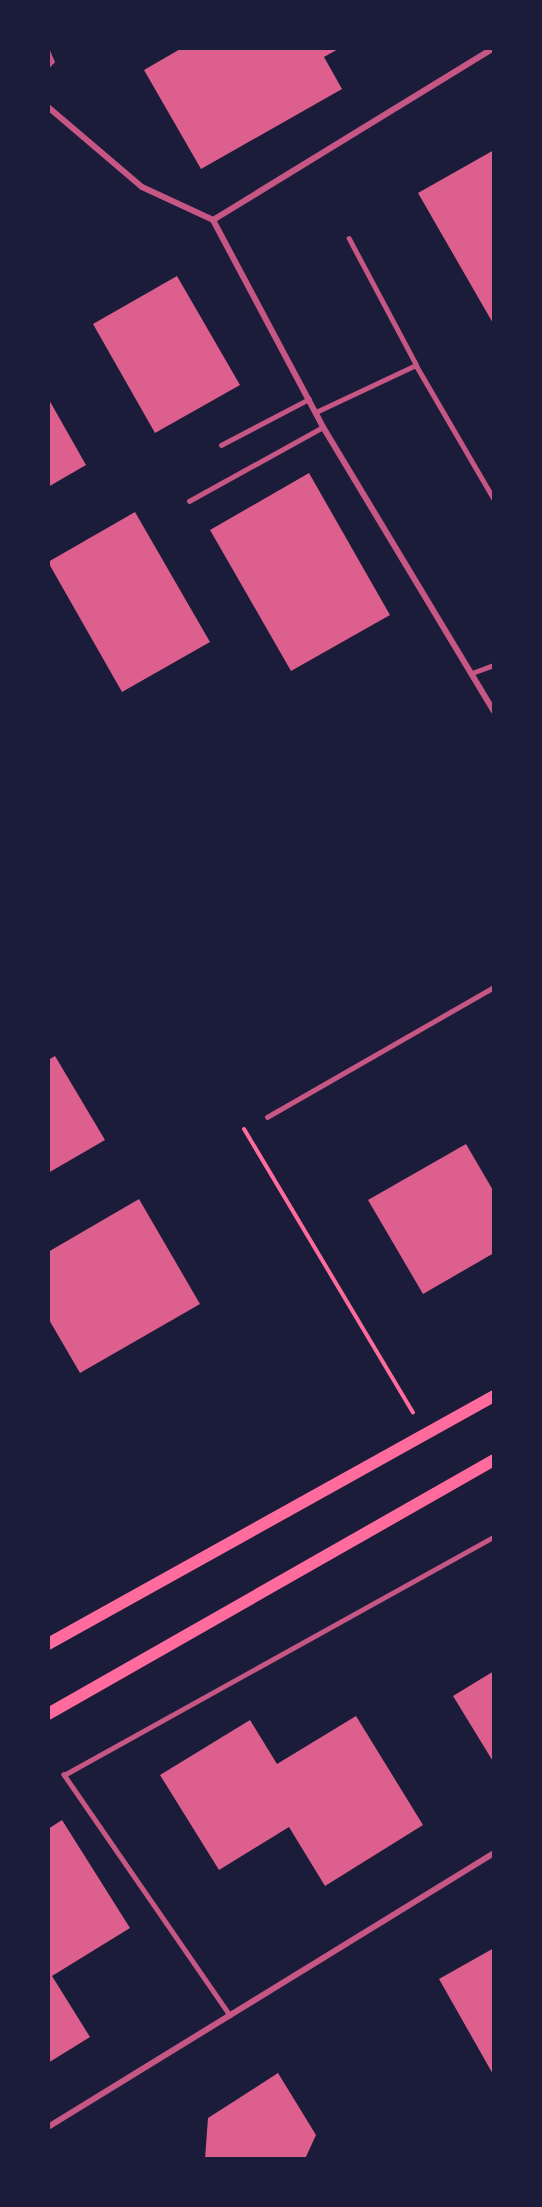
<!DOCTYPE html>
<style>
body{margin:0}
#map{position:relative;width:542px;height:2207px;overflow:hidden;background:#1b1b3a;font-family:Signika,sans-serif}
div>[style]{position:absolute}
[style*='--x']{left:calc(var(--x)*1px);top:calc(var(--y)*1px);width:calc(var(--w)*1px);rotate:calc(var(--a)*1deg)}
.building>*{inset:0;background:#dd5f8e}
.path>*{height:4px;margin:-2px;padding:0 2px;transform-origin:2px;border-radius:2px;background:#ff6b9d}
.service>*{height:4.5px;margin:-2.25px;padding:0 2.25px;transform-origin:2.25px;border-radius:2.25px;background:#c65784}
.minor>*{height:6px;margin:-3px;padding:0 3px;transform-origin:3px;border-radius:3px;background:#c65784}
.secondary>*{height:12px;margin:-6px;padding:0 6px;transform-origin:6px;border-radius:6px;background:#ff6b9d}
span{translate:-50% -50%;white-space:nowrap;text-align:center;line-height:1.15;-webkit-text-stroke:5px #1b1b3a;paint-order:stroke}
.frame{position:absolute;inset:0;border:50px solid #1b1b3a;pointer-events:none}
</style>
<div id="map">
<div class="building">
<div style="clip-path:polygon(182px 48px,340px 48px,324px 57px,342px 89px,201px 169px,144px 70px)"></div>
<div style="clip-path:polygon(494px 150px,494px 325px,418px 193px)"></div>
<div style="clip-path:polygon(177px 276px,240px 385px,155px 433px,93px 324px)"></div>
<div style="clip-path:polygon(48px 398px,86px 465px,48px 487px)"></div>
<div style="clip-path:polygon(309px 473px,390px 615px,291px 671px,210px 530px)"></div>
<div style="clip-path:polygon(135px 512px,210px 642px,122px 692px,48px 562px)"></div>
<div style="clip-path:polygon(55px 1056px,105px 1140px,48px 1173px,48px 1060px)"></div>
<div style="clip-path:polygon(466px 1144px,494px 1192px,494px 1253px,423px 1294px,368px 1200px)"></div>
<div style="clip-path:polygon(139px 1199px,200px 1304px,80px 1373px,48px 1318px,48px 1252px)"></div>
<div style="clip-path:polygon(494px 1671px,494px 1763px,453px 1696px)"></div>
<div style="clip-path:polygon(356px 1716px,423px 1825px,325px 1886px,289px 1827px,219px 1870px,160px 1775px,250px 1720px,277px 1764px)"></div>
<div style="clip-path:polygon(62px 1820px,130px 1928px,52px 1976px,90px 2037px,48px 2063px,48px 1829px)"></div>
<div style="clip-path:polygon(494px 1948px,494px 2076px,439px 1979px)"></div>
<div style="clip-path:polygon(278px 2073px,316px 2135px,305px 2159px,205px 2159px,208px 2118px)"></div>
</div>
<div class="path">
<div style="--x:244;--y:1129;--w:330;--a:59.2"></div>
</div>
<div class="service">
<div style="--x:48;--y:52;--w:10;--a:66"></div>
<div style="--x:52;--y:61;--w:6;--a:129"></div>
<div style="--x:416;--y:365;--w:155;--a:59.8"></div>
<div style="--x:316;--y:412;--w:110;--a:-25.2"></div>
<div style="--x:416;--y:365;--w:143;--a:-118"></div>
<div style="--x:221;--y:445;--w:99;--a:-27.6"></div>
<div style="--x:189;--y:501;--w:153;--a:-28.9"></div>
<div style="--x:472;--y:673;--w:23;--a:-20"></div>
<div style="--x:267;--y:1117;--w:262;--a:-29.8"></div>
<div style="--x:230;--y:2016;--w:293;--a:-124.6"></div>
<div style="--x:64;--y:1775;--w:491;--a:-29"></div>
</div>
<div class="minor">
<div style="--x:48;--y:107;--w:123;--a:40.4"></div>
<div style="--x:142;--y:187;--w:78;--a:24.9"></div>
<div style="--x:213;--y:220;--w:329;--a:-31.5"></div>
<div style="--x:213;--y:220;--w:234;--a:62"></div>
<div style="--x:323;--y:427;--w:332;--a:59"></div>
<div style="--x:48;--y:2127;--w:523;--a:-31.56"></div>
</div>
<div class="secondary">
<div style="--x:48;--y:1644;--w:510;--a:-29.08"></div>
<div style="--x:48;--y:1714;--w:513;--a:-29.66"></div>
</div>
<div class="frame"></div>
</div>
